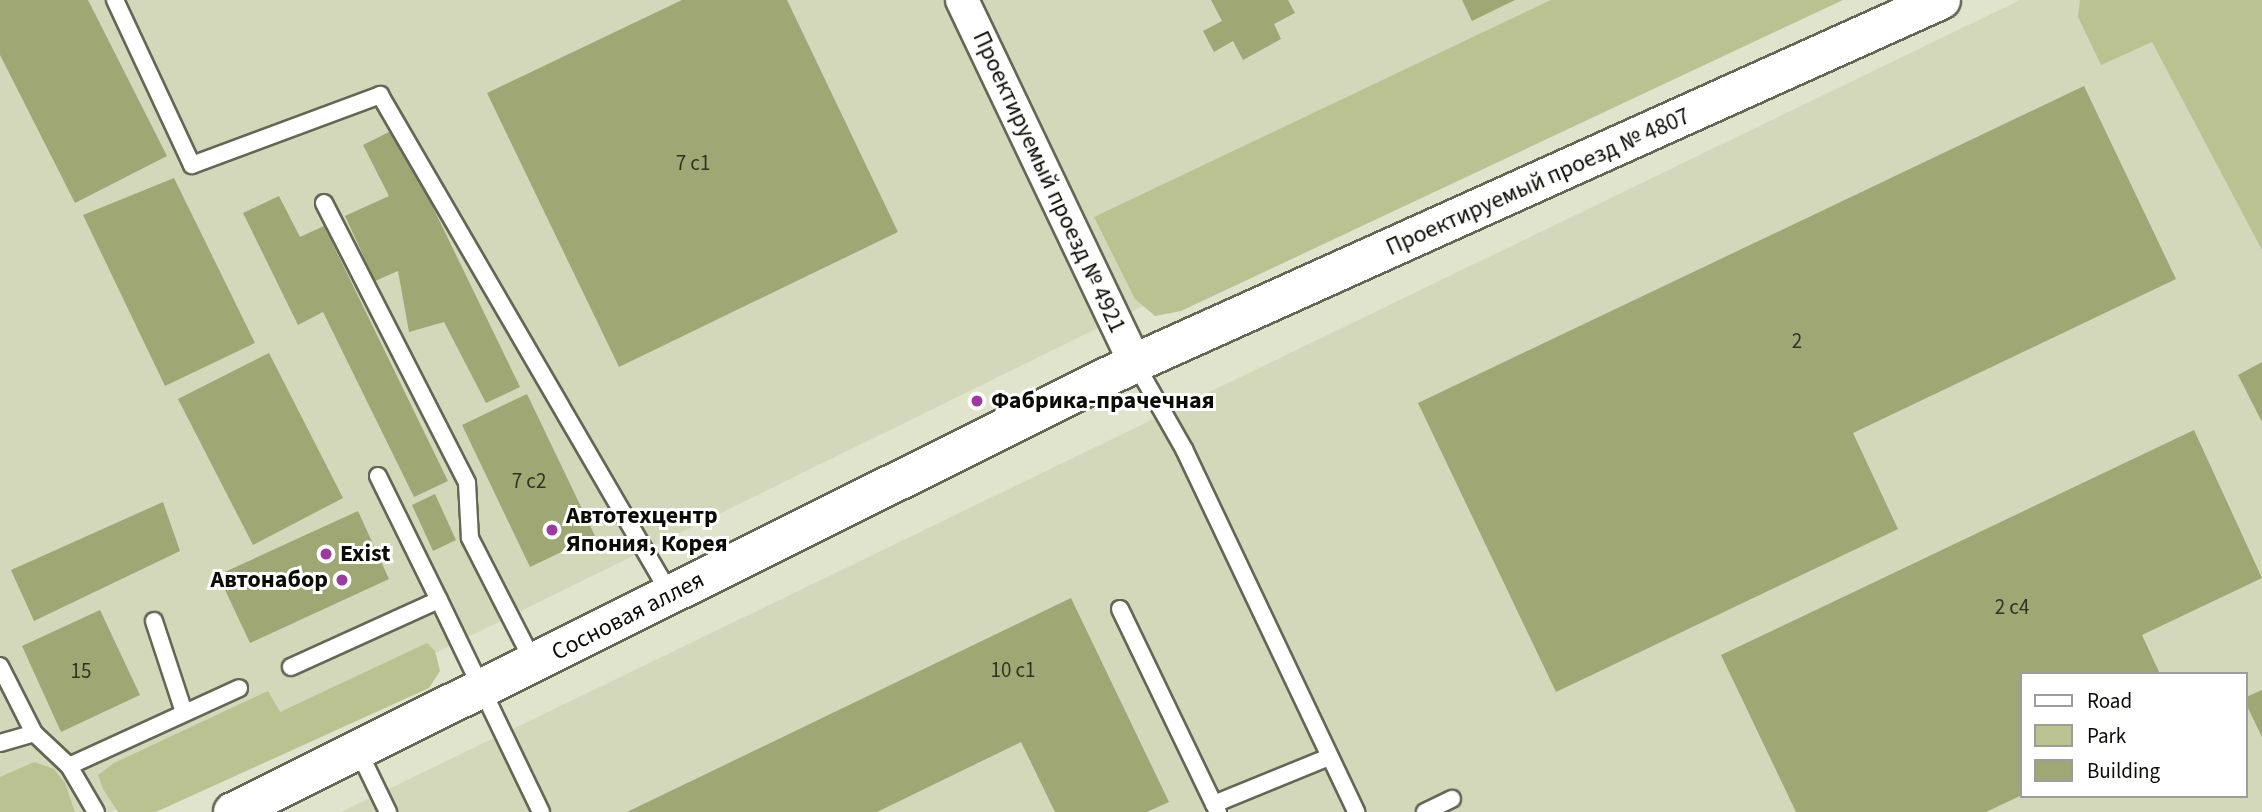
<!DOCTYPE html>
<meta charset="utf-8">
<style>
body{margin:0}
#map{position:relative;width:2262px;height:812px;overflow:hidden;background:#e0e4cd;font-family:"Source Sans 3",sans-serif}
div>[style]{position:absolute}
[style*='--x']{left:calc(var(--x)*1px);top:calc(var(--y)*1px);width:calc(var(--w)*1px);rotate:calc(var(--a)*1deg)}
.built>*{inset:0;background:#d3d8ba}
.green>*{inset:0;background:#bac292}
.building>*{inset:0;background:#9fa775}
.roads{filter:drop-shadow(2px 0 #636753) drop-shadow(-2px 0 #636753) drop-shadow(0 2px #636753) drop-shadow(0 -2px #636753)}
.lane>*{height:16px;margin:-8px;padding:0 8px;transform-origin:8px;border-radius:8px;background:#fff}
.street>*{height:32px;margin:-16px;padding:0 16px;transform-origin:16px;border-radius:16px;background:#fff}
.secondary>*{height:38px;margin:-19px;padding:0 19px;transform-origin:19px;border-radius:19px;background:#fff}
.dots>*{width:19px;height:19px;translate:-50% -50%;box-sizing:border-box;border:4px solid #fff;border-radius:50%}
span{translate:-50% -50%;white-space:nowrap;text-align:center;line-height:1.15;-webkit-text-stroke:6px #fff;paint-order:stroke}
.number-label{font-size:21px;color:#303321}
.number-label span{-webkit-text-stroke-width:0}
.street-label{font-size:24px;color:#0b0c05}
.poi-label{font-size:24px;color:#0b0c05;font-weight:700}
.left{translate:0 -50%;text-align:left}
.right{translate:-100% -50%;text-align:right}
.legend{position:absolute;left:2020px;top:672px;width:228px;height:126px;box-sizing:border-box;background:#fff;border:2px solid #9d9e9b;margin:0;padding:9px 12px;list-style:none;font-size:21px;color:#0b0c05}
.legend li{display:flex;align-items:center;gap:14px;height:35px}
.legend b{width:35px;border:2px solid #9d9e9b}
</style>
<div id="map">
<div class="built">
<div style="clip-path:polygon(0 0,1767px 0,111px 812px,0 812px)"></div>
<div style="clip-path:polygon(evenodd,2020px 0,2175px 0,2262px 172px,2262px 812px,341px 812px,2020px 0,2022px 674px,2246px 674px,2246px 796px,2022px 796px,2022px 674px)"></div>
</div>
<div class="green">
<div style="clip-path:polygon(1551px 0,1843px 0,1181px 311px,1155px 316px,1135px 299px,1094px 217px)"></div>
<div style="clip-path:polygon(2080px 0,2262px 0,2262px 250px,2152px 42px,2101px 65px,2078px 17px)"></div>
<div style="clip-path:polygon(427px 643px,435px 651px,440px 671px,429px 688px,156px 812px,118px 812px,103px 789px,98px 775px,114px 763px,268px 691px,280px 712px)"></div>
<div style="clip-path:polygon(34px 762px,54px 769px,65px 783px,75px 812px,0 812px,0 777px)"></div>
</div>
<div class="building">
<div style="clip-path:polygon(0 0,88px 0,167px 156px,75px 203px,0 55px)"></div>
<div style="clip-path:polygon(682px 0,787px 0,898px 232px,619px 367px,487px 93px)"></div>
<div style="clip-path:polygon(1211px 0,1288px 0,1295px 13px,1274px 24px,1281px 39px,1243px 60px,1233px 41px,1214px 52px,1203px 31px,1222px 21px)"></div>
<div style="clip-path:polygon(1462px 0,1515px 0,1472px 21px)"></div>
<div style="clip-path:polygon(2084px 86px,2176px 279px,1853px 433px,1898px 529px,1556px 692px,1418px 403px)"></div>
<div style="clip-path:polygon(395px 129px,520px 387px,486px 403px,444px 322px,409px 332px,398px 271px,375px 281px,345px 216px,389px 196px,363px 145px)"></div>
<div style="clip-path:polygon(174px 178px,255px 343px,165px 386px,83px 215px)"></div>
<div style="clip-path:polygon(279px 196px,300px 237px,324px 226px,448px 481px,414px 497px,323px 312px,298px 325px,243px 213px)"></div>
<div style="clip-path:polygon(269px 353px,343px 498px,253px 545px,178px 399px)"></div>
<div style="clip-path:polygon(2262px 362px,2262px 422px,2238px 375px)"></div>
<div style="clip-path:polygon(527px 394px,595px 536px,530px 567px,462px 425px)"></div>
<div style="clip-path:polygon(2194px 430px,2262px 578px,2142px 635px,2160px 674px,2022px 674px,2022px 795px,1986px 812px,1796px 812px,1721px 655px)"></div>
<div style="clip-path:polygon(435px 494px,456px 540px,433px 551px,412px 505px)"></div>
<div style="clip-path:polygon(163px 502px,180px 551px,34px 621px,11px 570px)"></div>
<div style="clip-path:polygon(358px 511px,389px 579px,250px 643px,218px 575px)"></div>
<div style="clip-path:polygon(1071px 598px,1169px 802px,1147px 812px,1055px 812px,1021px 742px,877px 812px,627px 812px)"></div>
<div style="clip-path:polygon(100px 610px,140px 695px,61px 732px,22px 646px)"></div>
<div style="clip-path:polygon(2262px 690px,2262px 737px,2246px 704px,2246px 697px)"></div>
</div>
<div class="roads">
<div class="lane">
<div style="--x:115;--y:0;--w:182;--a:65"></div>
<div style="--x:192;--y:165;--w:201;--a:-20.4"></div>
<div style="--x:380;--y:95;--w:577;--a:59.84"></div>
<div style="--x:324;--y:203;--w:314;--a:62.9"></div>
<div style="--x:467;--y:483;--w:55;--a:86.9"></div>
<div style="--x:470;--y:538;--w:140;--a:62.9"></div>
<div style="--x:1135;--y:363;--w:99;--a:60.3"></div>
<div style="--x:1184;--y:449;--w:402;--a:64.6"></div>
<div style="--x:378;--y:476;--w:138;--a:63.8"></div>
<div style="--x:1120;--y:609;--w:216;--a:64.3"></div>
<div style="--x:154;--y:621;--w:96;--a:71.8"></div>
<div style="--x:0;--y:666;--w:75;--a:63.1"></div>
<div style="--x:34;--y:733;--w:48;--a:43.3"></div>
<div style="--x:69;--y:766;--w:53;--a:59.6"></div>
<div style="--x:291;--y:667;--w:162;--a:-24.4"></div>
<div style="--x:439;--y:600;--w:235;--a:64.3"></div>
<div style="--x:0;--y:743;--w:35;--a:-16"></div>
<div style="--x:358;--y:750;--w:69;--a:64.2"></div>
<div style="--x:69;--y:766;--w:187;--a:-24.6"></div>
<div style="--x:1218;--y:812;--w:9;--a:-117"></div>
<div style="--x:1214;--y:804;--w:124;--a:-22.2"></div>
<div style="--x:1425;--y:812;--w:30;--a:-26"></div>
</div>
<div class="street">
<div style="--x:962;--y:0;--w:402;--a:64.5"></div>
</div>
<div class="secondary">
<div style="--x:233;--y:812;--w:1008;--a:-26.46"></div>
<div style="--x:1135;--y:363;--w:884;--a:-24.25"></div>
</div>
</div>
<div class="dots">
<div style="left:977px;top:401px;background:#9b3aa0"></div>
<div style="left:552px;top:530px;background:#9b3aa0"></div>
<div style="left:326px;top:554px;background:#9b3aa0"></div>
<div style="left:342px;top:580px;background:#9b3aa0"></div>
</div>
<div class="number-label">
<span style="left:693px;top:163px">7 с1</span>
<span style="left:1797px;top:341px">2</span>
<span style="left:529px;top:481px">7 с2</span>
<span style="left:2012px;top:607px">2 с4</span>
<span style="left:1013px;top:670px">10 с1</span>
<span style="left:81px;top:671px">15</span>
</div>
<div class="street-label">
<span style="left:1049px;top:182px;rotate:65deg">Проектируемый проезд № 4921</span>
<span style="left:1538px;top:182px;rotate:-24deg">Проектируемый проезд № 4807</span>
<span style="left:628px;top:616px;rotate:-27deg">Сосновая аллея</span>
</div>
<div class="poi-label">
<span class="left" style="left:991px;top:401px">Фабрика-прачечная</span>
<span class="left" style="left:566px;top:530px">Автотехцентр<br>Япония, Корея</span>
<span class="left" style="left:340px;top:554px">Exist</span>
<span class="right" style="left:328px;top:580px">Автонабор</span>
</div>
<ul class="legend">
<li><b style="height:9px;background:#fff"></b>Road</li>
<li><b style="height:19px;background:#bac292"></b>Park</li>
<li><b style="height:19px;background:#9fa775"></b>Building</li>
</ul>
</div>
